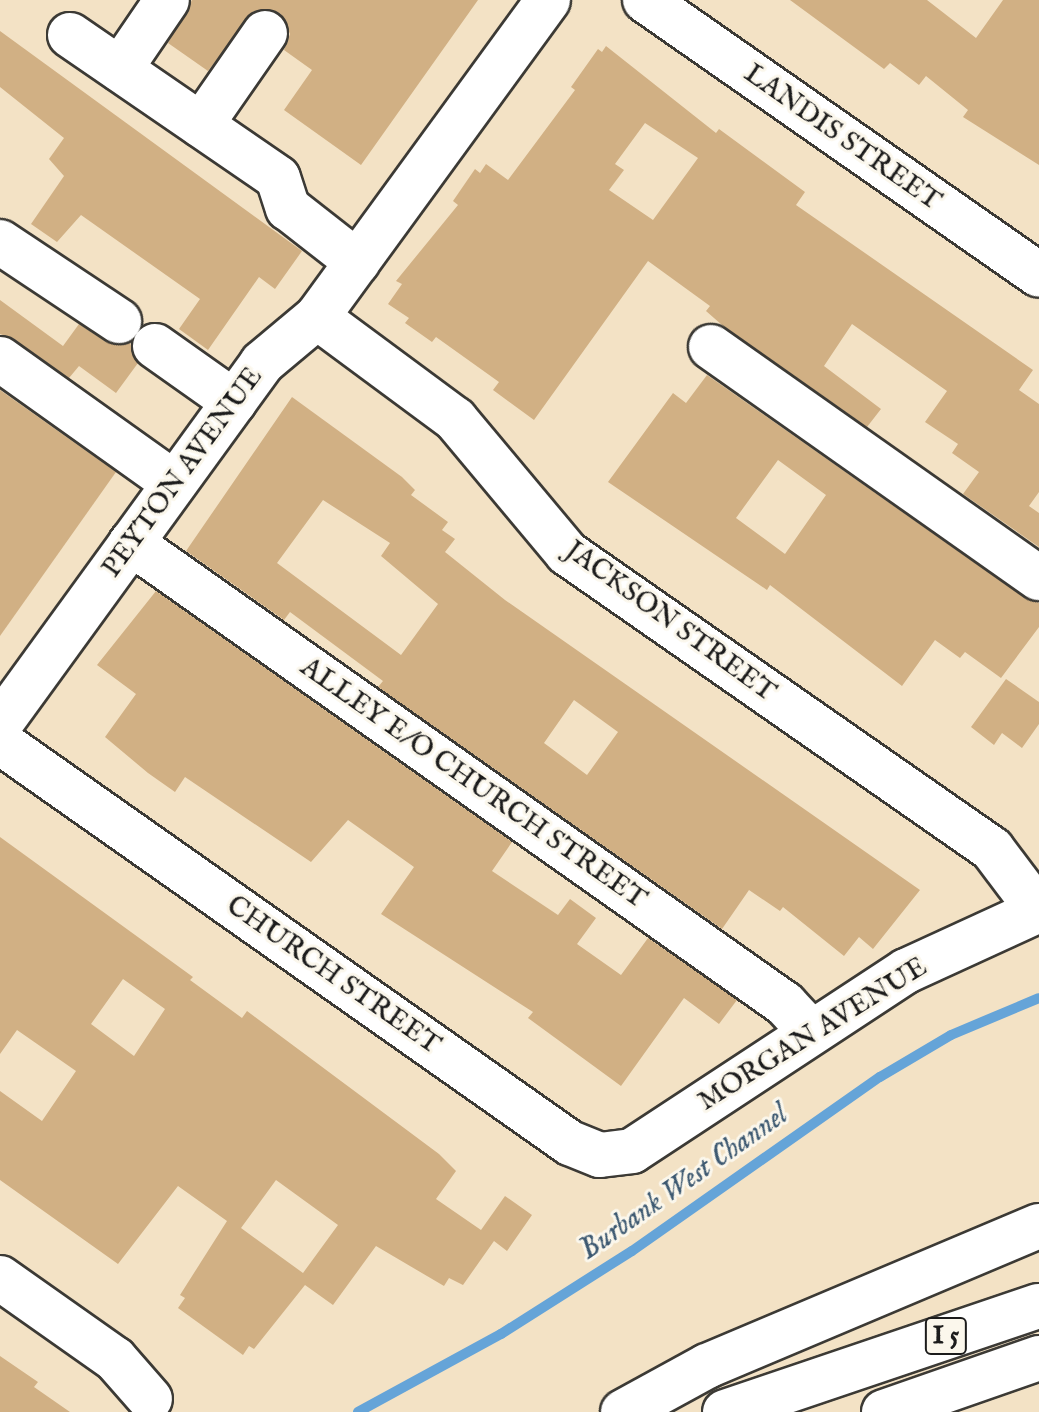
<!DOCTYPE html>
<style>
body{margin:0}
#map{position:relative;width:1039px;height:1412px;overflow:hidden;background:#f3e2c5;font-family:"IM FELL English",serif}
div>[style]{position:absolute}
[style*='--x']{left:calc(var(--x)*1px);top:calc(var(--y)*1px);width:calc(var(--w)*1px);rotate:calc(var(--a)*1deg)}
.stream>*{height:10px;margin:-5px;padding:0 5px;transform-origin:5px;border-radius:5px;background:#65a4d8}
.building>*{inset:0;background:#d1b084}
.roads{filter:drop-shadow(2px 0 #3c3a35) drop-shadow(-2px 0 #3c3a35) drop-shadow(0 2px #3c3a35) drop-shadow(0 -2px #3c3a35)}
.minor>*{height:44px;margin:-22px;padding:0 22px;transform-origin:22px;border-radius:22px;background:#fff}
.highway>*{height:44px;margin:-22px;padding:0 22px;transform-origin:22px;border-radius:22px;background:#fff}
span{translate:-50% -50%;white-space:nowrap;text-align:center;line-height:1.15;-webkit-text-stroke:6px #fbf7ec;paint-order:stroke}
.shield-label span{padding:2px 6px;background:#fbf7ec;border:2px solid;border-radius:6px;-webkit-text-stroke-width:0}
.shield-label{font-size:26px;color:#1c1c1c;font-weight:700}
.street-label{font-size:28px;color:#1c1c1c}
.water-label{font-size:30px;color:#3d5971;font-style:italic}
</style>
<div id="map">
<div class="stream">
<div style="--x:358;--y:1412;--w:163;--a:-28.6"></div>
<div style="--x:501;--y:1334;--w:155;--a:-32.4"></div>
<div style="--x:632;--y:1251;--w:303;--a:-35.1"></div>
<div style="--x:880;--y:1077;--w:82;--a:-30.6"></div>
<div style="--x:951;--y:1035;--w:95;--a:-22.8"></div>
</div>
<div class="building">
<div style="clip-path:polygon(192px 0,478px 0,361px 165px,284px 110px,312px 70px,284px 50px,290px 34px,280px 13px,254px 11px,208px 71px,168px 43px)"></div>
<div style="clip-path:polygon(790px 0,927px 0,976px 38px,1003px 0,1039px 0,1039px 165px,963px 117px,968px 110px,926px 76px,919px 85px,890px 63px,884px 69px)"></div>
<div style="clip-path:polygon(0 31px,302px 251px,275px 289px,259px 277px,208px 350px,179px 329px,200px 299px,81px 215px,57px 242px,31px 224px,64px 176px,49px 159px,64px 138px,0 87px)"></div>
<div style="clip-path:polygon(evenodd,606px 46px,716px 133px,719px 129px,805px 192px,796px 205px,1033px 370px,1019px 390px,1039px 404px,1039px 492px,1029px 506px,1039px 513px,1039px 547px,963px 494px,979px 472px,952px 453px,958px 444px,925px 422px,947px 391px,852px 324px,824px 366px,881px 409px,867px 427px,722px 325px,706px 311px,710px 306px,648px 261px,534px 420px,493px 390px,499px 382px,436px 337px,432px 342px,405px 323px,409px 318px,388px 304px,402px 284px,396px 281px,458px 205px,453px 201px,475px 169px,480px 173px,486px 164px,508px 180px,575px 90px,571px 87px,598px 49px,602px 52px,606px 46px,645px 123px,698px 158px,653px 220px,609px 190px,624px 170px,615px 164px,645px 123px)"></div>
<div style="clip-path:polygon(0 300px,63px 346px,79px 324px,106px 342px,130px 343px,138px 363px,116px 393px,79px 366px,69px 378px,14px 339px,0 334px)"></div>
<div style="clip-path:polygon(evenodd,707px 375px,1025px 598px,1039px 603px,1039px 627px,1001px 678px,965px 652px,960px 658px,935px 640px,902px 686px,770px 585px,767px 590px,608px 482px,673px 393px,686px 403px,707px 375px,778px 460px,826px 495px,785px 554px,736px 518px,778px 460px)"></div>
<div style="clip-path:polygon(0 390px,116px 472px,0 636px)"></div>
<div style="clip-path:polygon(evenodd,292px 397px,402px 477px,415px 490px,411px 495px,448px 522px,442px 530px,455px 539px,445px 552px,505px 600px,920px 890px,873px 949px,859px 937px,844px 956px,783px 907px,780px 911px,749px 890px,722px 929px,378px 687px,383px 681px,290px 612px,284px 620px,186px 551px,292px 397px,323px 500px,390px 543px,381px 556px,438px 604px,401px 655px,277px 563px,323px 500px,292px 397px,574px 700px,618px 732px,587px 775px,544px 743px,574px 700px)"></div>
<div style="clip-path:polygon(156px 591px,512px 842px,492px 871px,558px 915px,570px 899px,596px 918px,577px 944px,621px 975px,648px 938px,737px 1000px,719px 1024px,684px 998px,621px 1086px,528px 1018px,533px 1012px,381px 914px,414px 867px,348px 820px,311px 862px,185px 777px,175px 792px,148px 773px,105px 737px,136px 694px,97px 665px)"></div>
<div style="clip-path:polygon(1006px 679px,1039px 702px,1039px 724px,1022px 748px,1002px 733px,994px 745px,971px 727px)"></div>
<div style="clip-path:polygon(evenodd,0 837px,193px 977px,190px 980px,242px 1018px,247px 1011px,439px 1154px,456px 1171px,436px 1199px,481px 1230px,505px 1196px,532px 1215px,507px 1251px,494px 1241px,463px 1285px,449px 1278px,444px 1286px,376px 1246px,333px 1305px,305px 1285px,254px 1349px,249px 1346px,243px 1355px,178px 1308px,185px 1298px,180px 1295px,227px 1221px,178px 1186px,118px 1264px,0 1180px,0 1091px,42px 1121px,76px 1071px,17px 1030px,0 1054px,0 837px,123px 979px,165px 1009px,134px 1056px,91px 1024px,123px 979px,0 837px,276px 1180px,338px 1225px,303px 1273px,241px 1228px,276px 1180px)"></div>
<div style="clip-path:polygon(0 1356px,38px 1382px,34px 1387px,70px 1412px,0 1412px)"></div>
</div>
<div class="roads">
<div class="minor">
<div style="--x:645;--y:0;--w:480;--a:34.9"></div>
<div style="--x:70;--y:35;--w:252;--a:34.5"></div>
<div style="--x:278;--y:178;--w:32;--a:72"></div>
<div style="--x:288;--y:208;--w:88;--a:38"></div>
<div style="--x:120;--y:69;--w:83;--a:-55.7"></div>
<div style="--x:201;--y:125;--w:112;--a:-55.2"></div>
<div style="--x:0;--y:242;--w:143;--a:33.6"></div>
<div style="--x:317;--y:317;--w:172;--a:36.5"></div>
<div style="--x:455;--y:419;--w:175;--a:50.1"></div>
<div style="--x:567;--y:553;--w:518;--a:34.86"></div>
<div style="--x:992;--y:849;--w:76;--a:53"></div>
<div style="--x:155;--y:346;--w:97;--a:35.3"></div>
<div style="--x:711;--y:347;--w:401;--a:35.2"></div>
<div style="--x:0;--y:359;--w:214;--a:35.5"></div>
<div style="--x:131;--y:543;--w:800;--a:35.18"></div>
<div style="--x:785;--y:1004;--w:37;--a:47"></div>
<div style="--x:0;--y:724;--w:446;--a:-54"></div>
<div style="--x:262;--y:363;--w:72;--a:-39.9"></div>
<div style="--x:317;--y:317;--w:392;--a:-53.9"></div>
<div style="--x:0;--y:742;--w:697;--a:35.13"></div>
<div style="--x:570;--y:1143;--w:32;--a:22"></div>
<div style="--x:600;--y:1155;--w:32;--a:-7"></div>
<div style="--x:632;--y:1151;--w:328;--a:-33.3"></div>
<div style="--x:906;--y:971;--w:146;--a:-24.6"></div>
<div style="--x:0;--y:1278;--w:141;--a:35.2"></div>
<div style="--x:115;--y:1359;--w:53;--a:48.8"></div>
</div>
<div class="highway">
<div style="--x:623;--y:1412;--w:96;--a:-28.7"></div>
<div style="--x:707;--y:1366;--w:360;--a:-22.9"></div>
<div style="--x:725;--y:1412;--w:331;--a:-18.7"></div>
<div style="--x:884;--y:1412;--w:164;--a:-19.2"></div>
</div>
</div>
<div class="shield-label">
<span style="left:946px;top:1336px">I 5</span>
</div>
<div class="street-label">
<span style="left:842px;top:138px;rotate:35deg">LANDIS STREET</span>
<span style="left:183px;top:473px;rotate:-54deg">PEYTON AVENUE</span>
<span style="left:670px;top:622px;rotate:36deg">JACKSON STREET</span>
<span style="left:473px;top:784px;rotate:35deg">ALLEY E/O CHURCH STREET</span>
<span style="left:333px;top:976px;rotate:35deg">CHURCH STREET</span>
<span style="left:813px;top:1035px;rotate:-32deg">MORGAN AVENUE</span>
</div>
<div class="water-label">
<span style="left:684px;top:1183px;rotate:-35deg">Burbank West Channel</span>
</div>
</div>
